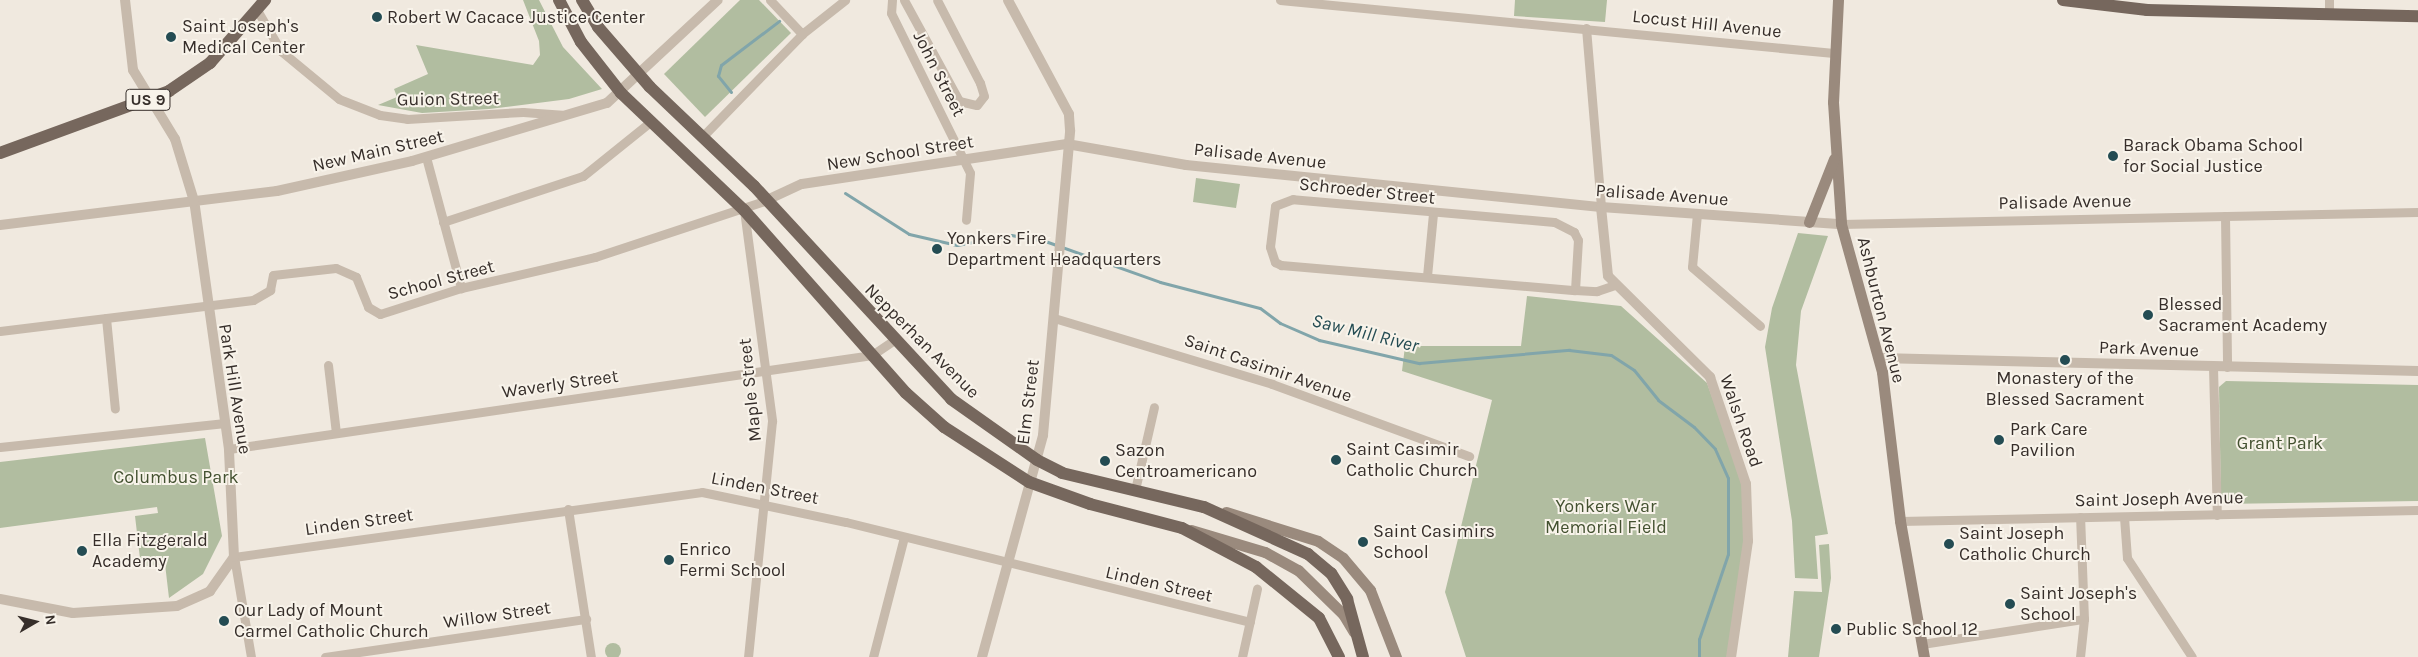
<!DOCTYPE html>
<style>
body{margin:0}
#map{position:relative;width:2418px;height:657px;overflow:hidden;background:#f0e9df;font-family:Karla,sans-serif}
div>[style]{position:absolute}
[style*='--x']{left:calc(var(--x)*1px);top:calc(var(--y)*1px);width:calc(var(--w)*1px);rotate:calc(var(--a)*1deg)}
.green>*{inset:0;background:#b1bda0}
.round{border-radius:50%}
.stream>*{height:3px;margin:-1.5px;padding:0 1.5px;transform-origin:1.5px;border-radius:1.5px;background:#81a5aa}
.minor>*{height:9px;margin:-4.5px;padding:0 4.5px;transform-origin:4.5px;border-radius:4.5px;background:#c7baac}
.tertiary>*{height:10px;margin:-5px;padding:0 5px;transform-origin:5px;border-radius:5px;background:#c7baac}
.secondary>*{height:11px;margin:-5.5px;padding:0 5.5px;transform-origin:5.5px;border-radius:5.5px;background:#9a8a7d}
.primary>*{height:12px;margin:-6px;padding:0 6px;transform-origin:6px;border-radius:6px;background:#76675d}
.dots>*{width:14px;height:14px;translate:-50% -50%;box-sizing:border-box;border:2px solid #f8f3ea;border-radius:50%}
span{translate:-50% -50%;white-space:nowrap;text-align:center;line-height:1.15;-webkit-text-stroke:4px #f8f3ea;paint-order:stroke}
.shield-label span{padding:1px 4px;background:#f8f3ea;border:1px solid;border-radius:4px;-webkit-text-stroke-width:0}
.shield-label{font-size:16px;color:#362e2a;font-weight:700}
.poi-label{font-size:18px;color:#362e2a}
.left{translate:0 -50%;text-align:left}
.street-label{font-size:18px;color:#362e2a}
.park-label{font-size:18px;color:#435130}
.water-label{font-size:19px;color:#244c53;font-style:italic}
.north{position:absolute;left:10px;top:597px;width:50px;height:50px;-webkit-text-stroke:4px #f8f3ea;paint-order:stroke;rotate:82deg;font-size:14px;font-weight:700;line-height:20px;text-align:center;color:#362e2a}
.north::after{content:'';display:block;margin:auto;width:18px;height:22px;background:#362e2a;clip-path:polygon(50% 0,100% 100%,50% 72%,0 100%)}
</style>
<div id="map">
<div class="green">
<div style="clip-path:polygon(523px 0,539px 0,563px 47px,602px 89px,569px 99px,489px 109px,422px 113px,378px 105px,397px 97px,394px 89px,428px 74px,416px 45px,533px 65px,540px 55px,539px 41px)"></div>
<div style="clip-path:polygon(740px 0,759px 0,791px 33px,705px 117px,664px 74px)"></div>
<div style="clip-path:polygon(1515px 0,1607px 0,1605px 22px,1514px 16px)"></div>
<div style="clip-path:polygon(1196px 178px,1240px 184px,1236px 208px,1193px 202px)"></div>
<div style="clip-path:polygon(1798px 233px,1828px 236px,1801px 311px,1796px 365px,1828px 534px,1815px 536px,1818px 579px,1795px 578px,1792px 521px,1765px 347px,1772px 308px)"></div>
<div style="clip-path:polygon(1527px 296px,1621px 306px,1707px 383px,1744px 485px,1744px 551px,1727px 657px,1466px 657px,1445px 592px,1492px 400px,1402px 371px,1405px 346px,1521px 346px)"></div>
<div style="clip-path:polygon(2226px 381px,2418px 385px,2418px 501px,2221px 504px,2219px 387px)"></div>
<div style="clip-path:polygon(205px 438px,222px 536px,203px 574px,169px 598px,165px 564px,141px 567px,135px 516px,158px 513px,157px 507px,0 528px,0 462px)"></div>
<div style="clip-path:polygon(1829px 544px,1831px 578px,1819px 657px,1788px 657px,1794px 591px,1822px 592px,1819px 545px)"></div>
<div class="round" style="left:605px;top:643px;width:16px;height:16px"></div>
</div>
<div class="stream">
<div style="--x:731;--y:92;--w:21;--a:-129"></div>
<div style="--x:718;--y:76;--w:11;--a:-75"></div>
<div style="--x:721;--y:65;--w:73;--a:-37.2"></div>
<div style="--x:845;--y:193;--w:76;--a:32.6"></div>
<div style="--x:909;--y:234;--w:49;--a:12.9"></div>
<div style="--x:957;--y:245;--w:55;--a:-10.5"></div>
<div style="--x:1011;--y:235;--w:35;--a:10"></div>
<div style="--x:1045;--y:241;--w:122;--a:19.6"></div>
<div style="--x:1160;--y:282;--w:103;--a:14.6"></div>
<div style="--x:1260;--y:308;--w:25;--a:37"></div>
<div style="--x:1280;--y:323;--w:43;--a:23.6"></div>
<div style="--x:1319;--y:340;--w:103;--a:13"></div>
<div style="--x:1419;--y:363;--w:151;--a:-5"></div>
<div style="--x:1569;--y:350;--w:42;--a:6.8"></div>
<div style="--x:1611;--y:355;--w:27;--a:33"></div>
<div style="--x:1634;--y:370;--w:38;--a:51"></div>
<div style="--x:1658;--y:400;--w:45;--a:36.9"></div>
<div style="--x:1694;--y:427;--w:30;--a:46"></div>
<div style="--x:1715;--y:449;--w:32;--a:66"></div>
<div style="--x:1728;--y:478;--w:76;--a:90"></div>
<div style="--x:1728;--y:554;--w:90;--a:108.8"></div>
<div style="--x:1699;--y:639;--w:18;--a:90"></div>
</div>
<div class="minor">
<div style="--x:770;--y:0;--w:47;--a:46.7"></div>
<div style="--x:892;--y:0;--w:13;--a:94"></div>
<div style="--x:891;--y:13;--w:178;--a:63.7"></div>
<div style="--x:970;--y:173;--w:47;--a:94.9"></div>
<div style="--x:904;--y:0;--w:115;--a:61.4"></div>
<div style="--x:959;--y:101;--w:18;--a:13"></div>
<div style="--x:977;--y:105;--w:11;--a:-52"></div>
<div style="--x:984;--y:96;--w:14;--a:-107"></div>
<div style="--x:980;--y:83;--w:93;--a:-117.4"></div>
<div style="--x:1280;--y:0;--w:556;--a:5.47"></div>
<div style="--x:257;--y:10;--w:48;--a:59.7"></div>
<div style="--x:281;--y:51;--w:75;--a:39.6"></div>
<div style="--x:339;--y:99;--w:44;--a:21.3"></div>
<div style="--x:380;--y:115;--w:27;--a:8"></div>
<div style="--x:407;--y:119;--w:116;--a:-3.5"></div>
<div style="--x:523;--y:112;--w:39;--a:4"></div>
<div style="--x:2329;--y:15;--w:15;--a:-90"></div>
<div style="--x:1586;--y:28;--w:180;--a:85.2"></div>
<div style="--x:702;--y:137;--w:144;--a:-45.8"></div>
<div style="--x:802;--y:34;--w:55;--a:-38.3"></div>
<div style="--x:426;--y:157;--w:136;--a:75"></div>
<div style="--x:744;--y:210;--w:213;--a:82.4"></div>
<div style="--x:772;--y:421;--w:237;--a:95.8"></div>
<div style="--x:1697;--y:214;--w:53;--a:95.4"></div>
<div style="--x:1692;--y:267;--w:90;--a:40.9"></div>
<div style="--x:2225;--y:216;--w:151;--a:89.2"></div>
<div style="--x:443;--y:222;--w:147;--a:-18.2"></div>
<div style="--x:583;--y:176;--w:85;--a:-38.8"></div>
<div style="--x:1841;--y:224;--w:577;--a:-1.19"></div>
<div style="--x:1427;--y:276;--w:62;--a:-84.5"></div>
<div style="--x:1575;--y:290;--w:50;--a:-86.6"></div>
<div style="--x:1578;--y:240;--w:9;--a:-117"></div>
<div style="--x:1574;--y:232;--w:22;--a:-153"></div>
<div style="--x:1554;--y:222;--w:262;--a:-175"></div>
<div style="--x:1293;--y:199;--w:19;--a:159"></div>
<div style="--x:1275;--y:206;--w:41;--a:97"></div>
<div style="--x:1270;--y:247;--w:16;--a:72"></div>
<div style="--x:1275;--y:262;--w:7;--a:27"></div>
<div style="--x:1281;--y:265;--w:295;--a:4.9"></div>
<div style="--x:1575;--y:290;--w:22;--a:3"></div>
<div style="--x:1597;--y:291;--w:18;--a:-19"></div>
<div style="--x:106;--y:318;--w:91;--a:84.4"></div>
<div style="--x:1054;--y:318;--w:228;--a:16.8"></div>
<div style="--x:1272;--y:384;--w:210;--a:20.1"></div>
<div style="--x:0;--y:331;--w:255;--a:-7"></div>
<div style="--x:253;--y:300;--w:20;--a:-30"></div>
<div style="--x:270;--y:290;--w:15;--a:-79"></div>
<div style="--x:273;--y:275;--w:63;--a:-6.3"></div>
<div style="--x:336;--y:268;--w:22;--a:24"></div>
<div style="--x:356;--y:277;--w:32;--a:68"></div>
<div style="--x:368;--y:307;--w:14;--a:30"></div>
<div style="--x:380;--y:314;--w:85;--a:-17.8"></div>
<div style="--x:461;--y:288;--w:138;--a:-13"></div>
<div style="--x:595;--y:257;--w:181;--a:-18.3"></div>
<div style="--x:328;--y:365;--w:68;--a:83.3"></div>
<div style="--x:2213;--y:367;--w:148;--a:88.5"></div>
<div style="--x:0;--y:447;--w:224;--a:-6.1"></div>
<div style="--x:229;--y:449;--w:650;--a:-8.32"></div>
<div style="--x:872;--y:355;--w:25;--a:-34"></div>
<div style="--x:1135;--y:490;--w:85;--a:-77.1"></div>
<div style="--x:568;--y:509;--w:150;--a:81.2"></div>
<div style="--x:2124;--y:517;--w:41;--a:85.8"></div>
<div style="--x:2127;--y:558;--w:118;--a:56.7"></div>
<div style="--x:1900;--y:521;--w:518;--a:-1.22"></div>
<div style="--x:1922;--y:644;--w:164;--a:-8.8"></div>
<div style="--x:251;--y:657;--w:101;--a:-99.6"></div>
<div style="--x:234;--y:557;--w:472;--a:-7.9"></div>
<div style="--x:702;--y:492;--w:147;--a:11.8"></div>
<div style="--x:846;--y:522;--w:416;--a:13.9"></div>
<div style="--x:325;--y:657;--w:264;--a:-8.3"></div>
<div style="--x:873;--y:657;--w:124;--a:-75.5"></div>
<div style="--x:1242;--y:657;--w:70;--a:-77.6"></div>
<div style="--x:2080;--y:657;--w:38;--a:-84"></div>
<div style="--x:2084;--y:619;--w:102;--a:-92.2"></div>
</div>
<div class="tertiary">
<div style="--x:767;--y:200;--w:38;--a:-25"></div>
<div style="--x:802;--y:184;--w:268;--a:-8.6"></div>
<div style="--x:1067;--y:144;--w:121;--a:10"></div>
<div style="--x:1186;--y:165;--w:417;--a:5.8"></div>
<div style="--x:1601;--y:207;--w:241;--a:4.1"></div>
<div style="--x:1601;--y:207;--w:69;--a:84.2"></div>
<div style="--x:1608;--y:276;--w:144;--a:44.7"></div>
<div style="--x:1710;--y:377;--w:113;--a:71.4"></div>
<div style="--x:1746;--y:484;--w:57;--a:88"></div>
<div style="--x:1748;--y:541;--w:117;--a:98.3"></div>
<div style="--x:0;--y:225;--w:279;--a:-7"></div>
<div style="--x:277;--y:191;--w:138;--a:-12.5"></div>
<div style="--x:412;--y:161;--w:203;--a:-16.6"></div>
<div style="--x:607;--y:103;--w:151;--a:-42.9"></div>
<div style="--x:1879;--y:358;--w:539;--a:1.38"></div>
<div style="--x:0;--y:599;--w:74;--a:10.9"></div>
<div style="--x:73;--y:613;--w:104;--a:-3.9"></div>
<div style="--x:177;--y:606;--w:36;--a:-24"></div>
<div style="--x:210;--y:591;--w:42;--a:-54.8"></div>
<div style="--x:234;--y:557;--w:108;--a:-92.7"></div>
<div style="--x:229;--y:449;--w:250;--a:-98"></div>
<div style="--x:194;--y:201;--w:65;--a:-107"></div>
<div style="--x:175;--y:139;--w:81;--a:-121.3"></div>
<div style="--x:133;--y:70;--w:70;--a:-96.5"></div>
<div style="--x:982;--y:657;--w:230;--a:-74.6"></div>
<div style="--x:1043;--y:435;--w:306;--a:-84.9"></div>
<div style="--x:1070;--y:130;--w:16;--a:-94"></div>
<div style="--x:1069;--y:114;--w:129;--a:-118.2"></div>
</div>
<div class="secondary">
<div style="--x:1838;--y:0;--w:102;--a:92.8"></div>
<div style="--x:1833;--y:102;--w:122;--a:86.2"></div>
<div style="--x:1841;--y:224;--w:154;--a:74.5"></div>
<div style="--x:1882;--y:372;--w:150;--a:83.1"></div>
<div style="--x:1900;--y:521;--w:138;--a:80"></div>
<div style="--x:1809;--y:222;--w:68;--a:-68.4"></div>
<div style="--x:1226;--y:512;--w:96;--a:17.5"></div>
<div style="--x:1318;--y:541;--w:30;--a:34"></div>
<div style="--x:1343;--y:558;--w:42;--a:49.8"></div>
<div style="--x:1370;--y:590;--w:72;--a:68.8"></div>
<div style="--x:1191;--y:530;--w:77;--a:16.6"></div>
<div style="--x:1265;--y:552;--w:38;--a:29"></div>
<div style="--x:1298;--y:570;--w:63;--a:44.4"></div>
<div style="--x:1343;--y:614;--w:21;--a:59"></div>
</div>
<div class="primary">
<div style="--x:559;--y:0;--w:47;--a:62.4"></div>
<div style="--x:581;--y:42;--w:65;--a:51.9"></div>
<div style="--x:621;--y:93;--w:170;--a:43.6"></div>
<div style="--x:744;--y:210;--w:244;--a:48.5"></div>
<div style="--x:906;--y:393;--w:51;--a:41.8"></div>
<div style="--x:944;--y:427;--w:101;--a:32.9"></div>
<div style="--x:1029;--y:482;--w:65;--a:19.8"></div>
<div style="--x:1090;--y:504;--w:95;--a:14.6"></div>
<div style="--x:1182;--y:528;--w:84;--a:27.8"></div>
<div style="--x:1256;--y:567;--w:81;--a:39"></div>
<div style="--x:1319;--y:618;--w:44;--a:62.9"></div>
<div style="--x:582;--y:0;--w:31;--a:59"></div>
<div style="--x:598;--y:27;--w:79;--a:49.1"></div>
<div style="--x:650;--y:87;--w:144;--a:43.6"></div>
<div style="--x:754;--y:186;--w:290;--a:47.2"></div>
<div style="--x:951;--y:399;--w:105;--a:35.3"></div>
<div style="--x:1037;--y:460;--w:28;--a:27"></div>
<div style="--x:1062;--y:473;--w:146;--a:13.5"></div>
<div style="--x:1204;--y:507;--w:114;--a:24.3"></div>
<div style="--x:1308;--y:554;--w:30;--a:40"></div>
<div style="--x:1331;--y:573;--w:31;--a:58"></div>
<div style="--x:1347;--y:599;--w:60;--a:74.6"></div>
<div style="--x:2063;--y:0;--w:85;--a:6.8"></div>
<div style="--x:2147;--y:10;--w:271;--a:1.3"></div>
<div style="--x:0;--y:153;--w:180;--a:-20.1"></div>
<div style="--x:169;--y:91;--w:50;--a:-34.3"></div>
<div style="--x:210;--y:63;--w:84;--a:-48.9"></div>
</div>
<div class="dots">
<div style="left:377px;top:17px;background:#244c53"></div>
<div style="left:171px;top:37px;background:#244c53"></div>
<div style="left:2113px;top:156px;background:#244c53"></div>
<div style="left:937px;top:249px;background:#244c53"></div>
<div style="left:2148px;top:315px;background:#244c53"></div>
<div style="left:2065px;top:360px;background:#244c53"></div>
<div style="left:1999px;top:440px;background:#244c53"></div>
<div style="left:1336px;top:460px;background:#244c53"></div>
<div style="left:1105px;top:461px;background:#244c53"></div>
<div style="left:1363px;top:542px;background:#244c53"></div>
<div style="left:1949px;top:544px;background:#244c53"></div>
<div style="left:82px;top:551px;background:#244c53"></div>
<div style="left:669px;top:560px;background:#244c53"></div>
<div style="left:2010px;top:604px;background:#244c53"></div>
<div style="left:224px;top:621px;background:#244c53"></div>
<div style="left:1836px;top:629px;background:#244c53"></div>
</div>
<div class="shield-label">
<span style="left:148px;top:100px">US 9</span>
</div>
<div class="poi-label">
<span class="left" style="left:387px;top:17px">Robert W Cacace Justice Center</span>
<span class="left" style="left:182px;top:37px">Saint Joseph's<br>Medical Center</span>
<span class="left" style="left:2123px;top:156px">Barack Obama School<br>for Social Justice</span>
<span class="left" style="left:947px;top:249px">Yonkers Fire<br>Department Headquarters</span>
<span class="left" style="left:2158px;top:315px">Blessed<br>Sacrament Academy</span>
<span style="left:2065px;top:389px">Monastery of the<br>Blessed Sacrament</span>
<span class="left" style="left:2010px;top:440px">Park Care<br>Pavilion</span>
<span class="left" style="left:1346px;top:460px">Saint Casimir<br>Catholic Church</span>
<span class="left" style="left:1115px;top:461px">Sazon<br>Centroamericano</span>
<span class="left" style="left:1373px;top:542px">Saint Casimirs<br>School</span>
<span class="left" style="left:1959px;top:544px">Saint Joseph<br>Catholic Church</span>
<span class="left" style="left:92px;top:551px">Ella Fitzgerald<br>Academy</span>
<span class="left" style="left:679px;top:560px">Enrico<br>Fermi School</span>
<span class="left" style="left:2020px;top:604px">Saint Joseph's<br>School</span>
<span class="left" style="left:234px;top:621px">Our Lady of Mount<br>Carmel Catholic Church</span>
<span class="left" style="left:1846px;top:629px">Public School 12</span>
</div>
<div class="street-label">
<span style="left:1707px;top:24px;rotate:6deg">Locust Hill Avenue</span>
<span style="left:939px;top:74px;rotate:63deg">John Street</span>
<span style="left:448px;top:99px;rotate:-1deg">Guion Street</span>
<span style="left:378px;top:151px;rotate:-13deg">New Main Street</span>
<span style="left:900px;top:153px;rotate:-9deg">New School Street</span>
<span style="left:1260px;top:156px;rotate:6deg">Palisade Avenue</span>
<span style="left:1367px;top:191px;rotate:6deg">Schroeder Street</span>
<span style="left:1662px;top:195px;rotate:4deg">Palisade Avenue</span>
<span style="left:2065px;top:202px;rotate:-1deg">Palisade Avenue</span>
<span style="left:441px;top:280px;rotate:-15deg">School Street</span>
<span style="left:1881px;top:310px;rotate:76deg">Ashburton Avenue</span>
<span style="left:922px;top:341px;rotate:45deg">Nepperhan Avenue</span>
<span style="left:2149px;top:349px;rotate:2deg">Park Avenue</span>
<span style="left:1268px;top:368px;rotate:19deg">Saint Casimir Avenue</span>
<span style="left:560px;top:384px;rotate:-8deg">Waverly Street</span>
<span style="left:235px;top:389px;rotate:81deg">Park Hill Avenue</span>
<span style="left:750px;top:390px;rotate:-96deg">Maple Street</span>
<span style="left:1028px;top:402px;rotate:-83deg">Elm Street</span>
<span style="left:1741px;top:421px;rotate:71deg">Walsh Road</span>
<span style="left:765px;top:488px;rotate:11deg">Linden Street</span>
<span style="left:2159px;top:499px;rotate:-1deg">Saint Joseph Avenue</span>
<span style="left:359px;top:522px;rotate:-8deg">Linden Street</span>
<span style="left:1159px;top:584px;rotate:13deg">Linden Street</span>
<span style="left:497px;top:615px;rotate:-8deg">Willow Street</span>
</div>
<div class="park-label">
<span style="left:2280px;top:443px">Grant Park</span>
<span style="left:176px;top:477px">Columbus Park</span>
<span style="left:1606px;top:517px">Yonkers War<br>Memorial Field</span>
</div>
<div class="water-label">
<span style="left:1365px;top:334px;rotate:14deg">Saw Mill River</span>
</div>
<div class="north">N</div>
</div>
